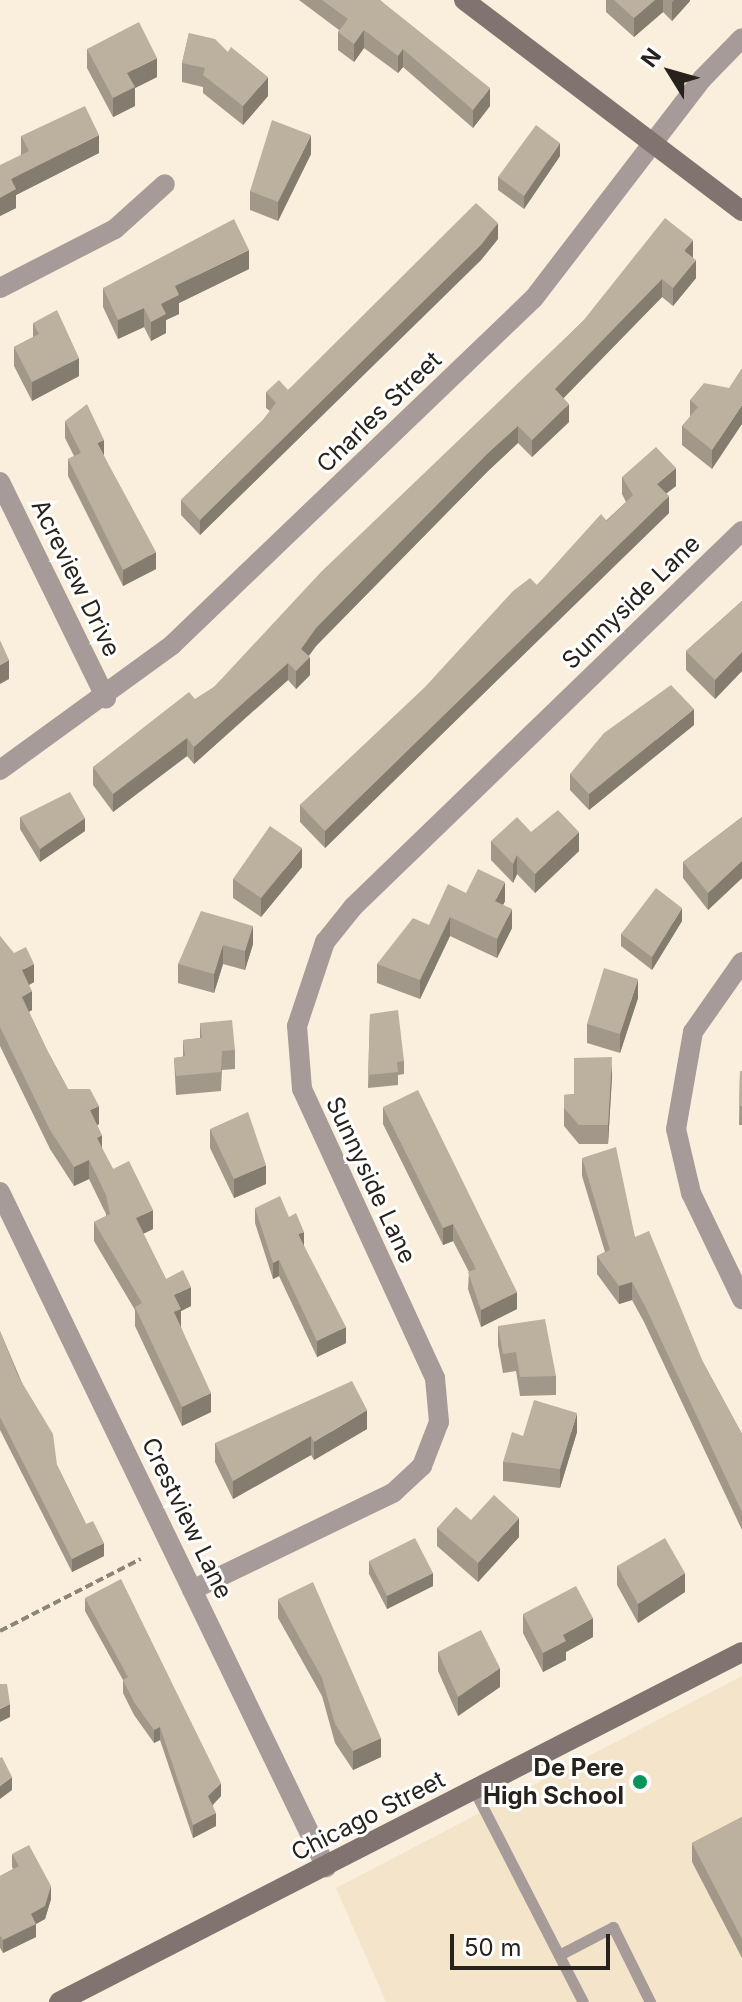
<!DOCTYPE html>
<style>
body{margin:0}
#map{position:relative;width:742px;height:2002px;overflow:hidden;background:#faefdc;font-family:Inter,sans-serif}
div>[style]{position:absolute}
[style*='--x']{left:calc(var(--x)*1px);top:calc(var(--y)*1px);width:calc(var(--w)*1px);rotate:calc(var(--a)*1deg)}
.built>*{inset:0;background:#f3e4ca}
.path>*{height:4px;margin-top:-2px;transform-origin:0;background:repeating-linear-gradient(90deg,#8c8578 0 8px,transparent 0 12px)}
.lane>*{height:11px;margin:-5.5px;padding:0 5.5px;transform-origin:5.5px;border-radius:5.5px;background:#a69b99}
.street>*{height:20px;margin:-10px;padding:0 10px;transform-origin:10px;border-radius:10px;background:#a69b99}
.secondary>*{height:20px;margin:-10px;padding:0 10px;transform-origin:10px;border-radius:10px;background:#81736f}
.wall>*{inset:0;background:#a29889}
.shaded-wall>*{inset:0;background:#847c6f}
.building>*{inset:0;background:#bcb19f}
.dots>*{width:22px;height:22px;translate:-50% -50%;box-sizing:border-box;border:4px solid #fff;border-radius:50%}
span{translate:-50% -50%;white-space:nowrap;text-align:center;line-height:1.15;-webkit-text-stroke:6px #fff;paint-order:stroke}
.street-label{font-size:24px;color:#27231c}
.poi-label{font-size:24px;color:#27231c;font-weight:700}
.right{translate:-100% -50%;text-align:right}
.north{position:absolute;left:630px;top:32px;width:80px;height:80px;-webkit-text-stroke:6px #fff;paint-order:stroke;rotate:307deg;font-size:22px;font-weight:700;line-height:32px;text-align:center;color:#27231c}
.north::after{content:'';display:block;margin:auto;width:28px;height:36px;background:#27231c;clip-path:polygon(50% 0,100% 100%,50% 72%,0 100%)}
.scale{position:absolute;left:450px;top:1934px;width:160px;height:36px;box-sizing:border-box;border:4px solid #27231c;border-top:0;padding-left:10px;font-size:24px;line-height:28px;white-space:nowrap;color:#27231c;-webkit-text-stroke:6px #fff;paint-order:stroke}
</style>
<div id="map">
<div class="built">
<div style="clip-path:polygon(742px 1676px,742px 2002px,386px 2002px,336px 1888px)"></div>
</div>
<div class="path">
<div style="--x:0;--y:1631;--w:158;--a:-27.1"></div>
</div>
<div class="lane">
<div style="--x:474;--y:1790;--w:238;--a:62.8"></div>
<div style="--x:559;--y:1955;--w:61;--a:-27.4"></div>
<div style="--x:613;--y:1927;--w:84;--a:63.7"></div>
</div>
<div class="street">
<div style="--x:0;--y:288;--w:129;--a:-27.2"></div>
<div style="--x:115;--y:229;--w:67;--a:-42"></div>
<div style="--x:0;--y:482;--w:241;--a:63.9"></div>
<div style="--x:0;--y:770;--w:213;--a:-36"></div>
<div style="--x:172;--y:645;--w:501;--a:-43.79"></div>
<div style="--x:534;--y:298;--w:276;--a:-52.5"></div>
<div style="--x:702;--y:79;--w:57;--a:-45.7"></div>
<div style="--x:742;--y:962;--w:85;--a:125"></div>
<div style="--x:693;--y:1032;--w:98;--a:99.9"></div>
<div style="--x:676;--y:1129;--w:66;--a:76.8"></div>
<div style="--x:691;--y:1193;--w:118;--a:64.3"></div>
<div style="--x:0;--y:1192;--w:750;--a:64.22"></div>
<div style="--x:192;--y:1590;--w:223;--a:-25.8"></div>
<div style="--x:393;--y:1493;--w:40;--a:-43"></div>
<div style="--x:422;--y:1466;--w:47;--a:-68.9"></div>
<div style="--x:439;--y:1422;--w:44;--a:-95.2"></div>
<div style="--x:435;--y:1378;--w:318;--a:-114.7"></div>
<div style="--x:302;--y:1089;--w:63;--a:-94.5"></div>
<div style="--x:297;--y:1026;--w:89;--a:-71.6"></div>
<div style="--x:325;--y:942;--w:45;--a:-51.3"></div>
<div style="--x:353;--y:907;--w:541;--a:-44.03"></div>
</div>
<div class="secondary">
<div style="--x:464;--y:0;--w:349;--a:37.2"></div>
<div style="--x:59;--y:2002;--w:767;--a:-27.13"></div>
</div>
<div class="wall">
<div style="clip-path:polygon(299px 0,380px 0,490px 106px,473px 128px,403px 67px,398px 73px,364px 48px,354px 62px,338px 50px,338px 32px,339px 30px)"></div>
<div style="clip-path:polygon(606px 0,690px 0,690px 1px,672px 21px,663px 12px,634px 37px,606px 12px)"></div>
<div style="clip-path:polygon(189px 33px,268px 96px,243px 125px,203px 93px,203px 87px,182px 82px,182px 63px)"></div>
<div style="clip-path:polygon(87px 49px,157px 77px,135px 88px,135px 106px,113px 117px,87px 68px)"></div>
<div style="clip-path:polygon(21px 136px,99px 153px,16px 195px,16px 208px,0 216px,21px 154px)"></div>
<div style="clip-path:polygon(311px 154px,278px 221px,250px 210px,250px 191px)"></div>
<div style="clip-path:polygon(560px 156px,524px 209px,498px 190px,498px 177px)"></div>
<div style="clip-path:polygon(498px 239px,481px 260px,200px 535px,181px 515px,181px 500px,263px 420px,270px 411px,266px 408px,266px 392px,288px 390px)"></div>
<div style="clip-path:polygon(693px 258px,696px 278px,673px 306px,662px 297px,563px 398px,569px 422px,532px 457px,518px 443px,488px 471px,316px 646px,309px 656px,310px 675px,296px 689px,288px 680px,194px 764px,187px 756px,113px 812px,93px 785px,93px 767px,214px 687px,583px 321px)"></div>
<div style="clip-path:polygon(249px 269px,179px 303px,179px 314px,166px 320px,166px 333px,151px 341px,144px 327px,118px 339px,103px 307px,103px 288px)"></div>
<div style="clip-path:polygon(33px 323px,79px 376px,32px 401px,14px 366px,14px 347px,33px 337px)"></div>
<div style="clip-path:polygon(729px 388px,712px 469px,682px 445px,682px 426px,690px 417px,690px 400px)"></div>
<div style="clip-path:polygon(65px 421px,104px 456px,156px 569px,123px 586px,68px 476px,68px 459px,74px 456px,65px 438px)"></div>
<div style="clip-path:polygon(622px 477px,676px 486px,666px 493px,669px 513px,325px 848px,300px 822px,300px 805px,626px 502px,622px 494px)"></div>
<div style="clip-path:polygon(742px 601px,742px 671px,715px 699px,686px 670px,686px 651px)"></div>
<div style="clip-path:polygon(694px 725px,589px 810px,570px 790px,570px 774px)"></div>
<div style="clip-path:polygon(20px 817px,85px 831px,40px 862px,20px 829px)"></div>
<div style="clip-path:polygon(742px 817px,742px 878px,708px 910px,683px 878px,683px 862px)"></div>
<div style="clip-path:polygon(531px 832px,579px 851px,535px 893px,517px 874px,513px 883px,491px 860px,491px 841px)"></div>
<div style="clip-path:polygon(302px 867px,261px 917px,233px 898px,233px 879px)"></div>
<div style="clip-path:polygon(466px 893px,505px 901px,503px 905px,512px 928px,497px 958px,450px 936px,420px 999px,377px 983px,377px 964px,429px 925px)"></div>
<div style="clip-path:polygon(682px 921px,652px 970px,621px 946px,621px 934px)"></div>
<div style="clip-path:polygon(253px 926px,253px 944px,245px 970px,223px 964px,214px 993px,178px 983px,178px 964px)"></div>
<div style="clip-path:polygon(0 936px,34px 982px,29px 985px,32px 1010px,29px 1012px,47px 1050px,68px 1089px,99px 1124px,97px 1125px,102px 1149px,113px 1169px,153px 1229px,143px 1234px,166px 1279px,191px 1306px,181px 1311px,181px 1327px,211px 1412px,182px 1426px,135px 1326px,135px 1310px,94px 1241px,94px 1222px,106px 1216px,106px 1214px,89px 1179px,74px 1186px,50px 1149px,0 1046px)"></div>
<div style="clip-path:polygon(638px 998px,620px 1053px,587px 1043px,587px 1024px)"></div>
<div style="clip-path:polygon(370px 1014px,404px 1061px,404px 1074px,398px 1075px,398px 1085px,368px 1088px)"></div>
<div style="clip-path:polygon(200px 1023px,235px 1050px,235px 1069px,222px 1070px,221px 1091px,176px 1095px,174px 1058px,183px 1057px,183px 1040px,200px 1038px)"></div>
<div style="clip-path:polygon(740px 1071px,742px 1071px,742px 1125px,739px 1125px)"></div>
<div style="clip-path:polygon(612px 1076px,608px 1144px,579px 1144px,564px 1126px,564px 1095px,574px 1094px)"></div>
<div style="clip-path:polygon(383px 1107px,517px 1309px,481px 1327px,468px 1289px,469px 1272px,453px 1241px,443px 1245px,383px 1124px)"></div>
<div style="clip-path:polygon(210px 1129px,266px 1184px,234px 1198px,210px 1148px)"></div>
<div style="clip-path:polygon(582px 1158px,635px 1237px,742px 1434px,742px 1530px,644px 1322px,632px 1300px,619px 1304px,597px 1274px,597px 1256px,605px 1252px,582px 1176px)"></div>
<div style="clip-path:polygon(255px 1208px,304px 1246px,346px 1343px,317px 1357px,279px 1276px,273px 1279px,255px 1223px)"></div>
<div style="clip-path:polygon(498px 1326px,556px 1376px,556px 1395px,520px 1396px,516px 1371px,503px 1373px,498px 1345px)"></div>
<div style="clip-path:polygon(0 1331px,57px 1465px,86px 1524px,104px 1556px,72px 1572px,0 1430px)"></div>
<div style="clip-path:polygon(367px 1429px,314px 1460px,311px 1455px,233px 1499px,215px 1462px,215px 1443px)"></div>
<div style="clip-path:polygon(577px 1432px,560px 1488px,503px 1481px,503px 1462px,523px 1436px)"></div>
<div style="clip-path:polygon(471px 1520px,519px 1537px,478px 1582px,437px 1546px,437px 1528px)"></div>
<div style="clip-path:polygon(369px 1561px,433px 1586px,387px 1609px,369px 1574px)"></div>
<div style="clip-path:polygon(617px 1566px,685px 1592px,638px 1623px,617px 1585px)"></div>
<div style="clip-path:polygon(85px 1598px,221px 1796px,213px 1805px,216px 1826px,193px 1838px,160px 1740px,154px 1743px,134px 1715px,123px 1693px,123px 1680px,85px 1611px)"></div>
<div style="clip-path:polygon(278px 1599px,381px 1757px,353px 1770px,335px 1743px,322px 1696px,278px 1618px)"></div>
<div style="clip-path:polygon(523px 1614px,593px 1637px,566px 1652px,566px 1660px,543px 1672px,523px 1633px)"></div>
<div style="clip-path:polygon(438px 1652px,500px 1687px,458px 1716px,438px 1671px)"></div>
<div style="clip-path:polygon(742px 1817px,742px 1958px,692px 1862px,692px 1843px)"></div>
<div style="clip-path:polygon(12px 1854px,51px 1899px,45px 1919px,36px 1924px,36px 1937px,3px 1953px,0 1948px,0 1876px,13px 1869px,12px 1867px)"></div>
</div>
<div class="shaded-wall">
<div style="clip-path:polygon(655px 0,663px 0,663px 12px,634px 37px,634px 18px)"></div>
<div style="clip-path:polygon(674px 0,690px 0,690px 1px,672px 21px,672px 2px)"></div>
<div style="clip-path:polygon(364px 30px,364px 48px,354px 62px,354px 44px)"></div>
<div style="clip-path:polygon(403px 49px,403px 67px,398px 73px,398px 56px)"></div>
<div style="clip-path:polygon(157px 58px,157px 77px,135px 88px,135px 106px,113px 117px,113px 98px,127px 73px)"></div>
<div style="clip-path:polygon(268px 77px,268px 96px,243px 125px,243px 106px)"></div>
<div style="clip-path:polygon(490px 88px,490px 106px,473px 128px,473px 110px)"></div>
<div style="clip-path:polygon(99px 135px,99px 153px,16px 195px,16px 208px,0 216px,0 198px,11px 179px)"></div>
<div style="clip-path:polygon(311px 135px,311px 154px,278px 221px,278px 202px)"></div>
<div style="clip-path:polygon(560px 143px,560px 156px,524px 209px,524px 196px)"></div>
<div style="clip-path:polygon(498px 223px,498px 239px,481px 260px,200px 535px,200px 520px)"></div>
<div style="clip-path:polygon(693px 240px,693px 258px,684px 251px)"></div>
<div style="clip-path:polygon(249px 250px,249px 269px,179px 303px,179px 314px,166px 320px,166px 333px,151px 341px,151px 322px,161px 304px,175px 286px)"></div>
<div style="clip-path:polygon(696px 260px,696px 278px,673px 306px,673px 288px)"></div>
<div style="clip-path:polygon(662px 279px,662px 297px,555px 407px,555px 389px)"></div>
<div style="clip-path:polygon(144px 308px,144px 327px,118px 339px,118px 320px)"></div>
<div style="clip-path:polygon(79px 358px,79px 376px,32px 401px,32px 382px)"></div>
<div style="clip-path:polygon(569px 404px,569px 422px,532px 457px,532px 440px)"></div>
<div style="clip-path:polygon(742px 405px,742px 424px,712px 469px,712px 450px)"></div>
<div style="clip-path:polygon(518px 426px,518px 443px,488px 471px,316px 646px,303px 663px,310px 657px,310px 675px,296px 689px,296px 671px,301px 649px,316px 628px,488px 453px)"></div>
<div style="clip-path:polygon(104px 440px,104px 456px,97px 443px)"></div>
<div style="clip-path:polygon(676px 468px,676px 486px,657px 501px,657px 484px)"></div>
<div style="clip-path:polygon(669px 496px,669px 513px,325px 848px,325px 831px)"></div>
<div style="clip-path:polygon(156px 552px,156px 569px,123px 586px,123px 570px)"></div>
<div style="clip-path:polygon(742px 652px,742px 671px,715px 699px,715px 680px)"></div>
<div style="clip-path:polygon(9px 660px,9px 679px,0 684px,0 665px)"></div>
<div style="clip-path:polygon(288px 663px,288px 680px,194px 764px,194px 747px)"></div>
<div style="clip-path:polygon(694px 709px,694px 725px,589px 810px,589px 794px)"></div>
<div style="clip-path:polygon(187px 738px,187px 756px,113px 812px,113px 794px)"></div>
<div style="clip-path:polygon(85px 818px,85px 831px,40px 862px,40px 849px)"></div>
<div style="clip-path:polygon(579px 832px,579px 851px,535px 893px,535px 874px)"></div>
<div style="clip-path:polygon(302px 848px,302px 867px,261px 917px,261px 898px)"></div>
<div style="clip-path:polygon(517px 855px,517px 874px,513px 883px,513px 864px)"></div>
<div style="clip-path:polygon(742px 861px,742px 878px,708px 910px,708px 893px)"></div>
<div style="clip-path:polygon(505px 882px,505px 901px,495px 920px,495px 901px)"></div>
<div style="clip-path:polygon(682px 908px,682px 921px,652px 970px,652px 957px)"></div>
<div style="clip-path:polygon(512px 909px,512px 928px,497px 958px,497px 939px)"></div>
<div style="clip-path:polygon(450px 917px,450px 936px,420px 999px,420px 980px)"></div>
<div style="clip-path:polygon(253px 926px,253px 944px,245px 970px,245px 951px)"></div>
<div style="clip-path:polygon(223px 945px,223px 964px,214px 993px,214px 974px)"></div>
<div style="clip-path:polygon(34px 964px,34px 982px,22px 989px,22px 970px)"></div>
<div style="clip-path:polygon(638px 979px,638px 998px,620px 1053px,620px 1034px)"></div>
<div style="clip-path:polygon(32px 991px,32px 1010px,22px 1015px,22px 997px)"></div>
<div style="clip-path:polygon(612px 1057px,612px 1076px,608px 1144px,608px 1125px)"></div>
<div style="clip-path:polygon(99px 1106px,99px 1124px,90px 1129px,90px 1110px)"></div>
<div style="clip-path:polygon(102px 1135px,102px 1154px,97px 1138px)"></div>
<div style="clip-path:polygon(89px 1160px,89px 1179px,74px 1186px,74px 1167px)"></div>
<div style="clip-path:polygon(266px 1165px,266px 1184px,234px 1198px,234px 1179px)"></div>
<div style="clip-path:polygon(153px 1210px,153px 1229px,136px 1237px,136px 1218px)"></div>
<div style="clip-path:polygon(453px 1224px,453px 1241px,443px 1245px,443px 1228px)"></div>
<div style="clip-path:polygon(304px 1232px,304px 1248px,298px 1234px)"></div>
<div style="clip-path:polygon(279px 1260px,279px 1276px,273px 1279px,273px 1263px)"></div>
<div style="clip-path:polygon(632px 1282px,632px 1300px,619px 1304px,619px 1286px)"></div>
<div style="clip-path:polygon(191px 1287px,191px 1306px,181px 1311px,181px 1328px,174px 1331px,174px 1295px)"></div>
<div style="clip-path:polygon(517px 1292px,517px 1309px,481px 1327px,481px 1310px)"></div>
<div style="clip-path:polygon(346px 1327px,346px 1343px,317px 1357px,317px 1341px)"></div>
<div style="clip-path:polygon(211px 1393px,211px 1412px,182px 1426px,182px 1407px)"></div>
<div style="clip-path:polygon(367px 1410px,367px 1429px,314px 1460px,314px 1442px)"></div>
<div style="clip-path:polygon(577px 1413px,577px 1432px,560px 1488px,560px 1469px)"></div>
<div style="clip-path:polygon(311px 1436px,311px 1455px,233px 1499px,233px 1481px)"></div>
<div style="clip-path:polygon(519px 1518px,519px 1537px,478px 1582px,478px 1563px)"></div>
<div style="clip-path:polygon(104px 1543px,104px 1556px,72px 1572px,72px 1559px)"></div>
<div style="clip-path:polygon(433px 1573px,433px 1586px,387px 1609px,387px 1596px)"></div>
<div style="clip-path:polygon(685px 1573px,685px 1592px,638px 1623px,638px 1604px)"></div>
<div style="clip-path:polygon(593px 1618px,593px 1637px,566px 1652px,566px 1660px,543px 1672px,543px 1653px,563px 1635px)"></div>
<div style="clip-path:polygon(500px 1668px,500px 1687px,458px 1716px,458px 1697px)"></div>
<div style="clip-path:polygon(10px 1704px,10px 1717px,0 1722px,0 1709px)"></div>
<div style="clip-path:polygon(160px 1727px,160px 1740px,154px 1743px,154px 1730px)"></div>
<div style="clip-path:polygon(381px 1738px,381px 1757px,353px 1770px,353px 1751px)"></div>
<div style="clip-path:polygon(12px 1777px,12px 1790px,0 1799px,0 1786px)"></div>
<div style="clip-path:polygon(221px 1783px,221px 1796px,208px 1809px,208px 1796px)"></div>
<div style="clip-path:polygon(216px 1813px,216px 1826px,193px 1838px,193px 1825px)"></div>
<div style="clip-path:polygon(51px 1886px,51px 1899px,45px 1919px,34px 1925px,36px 1924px,36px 1937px,3px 1953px,3px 1940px,31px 1914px)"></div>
</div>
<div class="building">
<div style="clip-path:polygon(322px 0,380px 0,490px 88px,473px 110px,403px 49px,398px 56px,364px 30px,354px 44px,338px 32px,348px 19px)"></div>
<div style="clip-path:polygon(614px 0,655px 0,634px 18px)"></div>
<div style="clip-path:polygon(139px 22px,157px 58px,127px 73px,135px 87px,113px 98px,87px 49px)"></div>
<div style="clip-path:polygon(189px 33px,215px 39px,228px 52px,231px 47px,268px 77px,243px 106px,203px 75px,205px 68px,182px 63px)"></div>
<div style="clip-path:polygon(85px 106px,99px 135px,11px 179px,16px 189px,0 198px,0 165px,29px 151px,21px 136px)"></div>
<div style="clip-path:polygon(272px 120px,311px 135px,278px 202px,250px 191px)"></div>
<div style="clip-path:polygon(536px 125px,560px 143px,524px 196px,498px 177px)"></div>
<div style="clip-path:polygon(476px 203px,498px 223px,481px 245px,200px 520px,181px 500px,263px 420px,276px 403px,266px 392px,279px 380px,288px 390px)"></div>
<div style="clip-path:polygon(665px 218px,693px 240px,684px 251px,696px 260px,673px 288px,662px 279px,555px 389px,569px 404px,532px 440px,518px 426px,488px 453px,316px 628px,301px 649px,310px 657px,296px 671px,288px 663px,194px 747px,187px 738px,113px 794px,93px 767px,189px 692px,195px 699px,214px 687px,321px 572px,583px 321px)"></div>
<div style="clip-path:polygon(234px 219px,249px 250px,175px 286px,179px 295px,161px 304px,166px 314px,151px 322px,144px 308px,118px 320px,103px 288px)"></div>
<div style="clip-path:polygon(57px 310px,79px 358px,32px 382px,14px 347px,39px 334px,33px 323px)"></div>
<div style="clip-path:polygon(742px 368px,742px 405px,712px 450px,682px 426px,698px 407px,690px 400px,704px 383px,729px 388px)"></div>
<div style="clip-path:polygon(87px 404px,104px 440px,97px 443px,156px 552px,123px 570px,68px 459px,81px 453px,65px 421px)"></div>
<div style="clip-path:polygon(656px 447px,676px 468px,657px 484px,669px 496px,325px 831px,300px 805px,425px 687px,513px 591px,530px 578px,537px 585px,601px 514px,607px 521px,633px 495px,622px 477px)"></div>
<div style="clip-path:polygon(742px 601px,742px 652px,715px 680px,686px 651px)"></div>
<div style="clip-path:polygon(0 640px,9px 660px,0 665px)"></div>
<div style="clip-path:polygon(671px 685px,694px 709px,589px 794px,570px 774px,604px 733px)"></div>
<div style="clip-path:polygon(70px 792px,85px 818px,40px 849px,20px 817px)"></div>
<div style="clip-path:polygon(558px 810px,579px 832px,535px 874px,517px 855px,513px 864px,491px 841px,517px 817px,531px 832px)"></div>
<div style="clip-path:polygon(742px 817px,742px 861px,708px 893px,683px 862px)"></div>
<div style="clip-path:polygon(270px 826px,302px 848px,261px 898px,233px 879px)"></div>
<div style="clip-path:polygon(478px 869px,505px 882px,495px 901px,512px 909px,497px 939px,450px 917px,420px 980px,377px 964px,413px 918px,429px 925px,448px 884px,466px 893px)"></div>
<div style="clip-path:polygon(656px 888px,682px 908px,652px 957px,621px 934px)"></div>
<div style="clip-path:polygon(201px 911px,253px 926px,245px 951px,223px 945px,214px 974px,178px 964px)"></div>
<div style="clip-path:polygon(0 936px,14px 953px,26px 947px,34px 964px,22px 970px,32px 991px,22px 997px,47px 1050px,68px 1089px,90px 1089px,99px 1106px,90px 1110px,102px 1135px,97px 1138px,113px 1169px,129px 1161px,153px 1210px,136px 1218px,166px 1279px,183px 1270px,191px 1287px,174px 1295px,181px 1309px,174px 1312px,211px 1393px,182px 1407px,135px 1307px,142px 1303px,94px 1222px,110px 1214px,106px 1195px,89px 1160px,74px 1167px,50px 1130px,0 1027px)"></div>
<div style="clip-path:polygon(604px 968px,638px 979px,620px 1034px,587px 1024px)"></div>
<div style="clip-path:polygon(398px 1010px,404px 1061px,397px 1062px,398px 1072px,368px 1075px,370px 1014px)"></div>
<div style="clip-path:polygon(232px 1020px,235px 1050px,222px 1051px,221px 1072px,176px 1076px,174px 1058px,185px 1056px,183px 1040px,202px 1038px,200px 1023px)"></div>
<div style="clip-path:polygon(612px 1057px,608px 1125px,579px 1125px,564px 1108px,564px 1095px,574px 1094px,574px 1058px)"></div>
<div style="clip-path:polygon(740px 1071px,742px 1071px,742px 1106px,739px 1106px)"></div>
<div style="clip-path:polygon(418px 1090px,517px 1292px,481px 1310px,468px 1272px,476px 1269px,453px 1224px,443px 1228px,383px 1107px)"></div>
<div style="clip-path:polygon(248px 1112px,266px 1165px,234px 1179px,210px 1129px)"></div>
<div style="clip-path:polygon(616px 1147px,635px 1237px,649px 1231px,703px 1362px,742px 1434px,742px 1512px,644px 1304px,632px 1282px,619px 1286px,597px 1256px,610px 1250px,582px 1158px)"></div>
<div style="clip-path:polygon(280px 1196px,289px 1217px,296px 1213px,304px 1232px,298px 1234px,346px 1327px,317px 1341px,279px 1260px,273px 1263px,255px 1208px)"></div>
<div style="clip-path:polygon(545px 1319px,556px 1376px,520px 1377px,516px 1352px,503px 1354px,498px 1326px)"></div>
<div style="clip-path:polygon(0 1331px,18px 1376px,53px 1434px,57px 1465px,86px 1524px,93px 1521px,104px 1543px,72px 1559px,0 1417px)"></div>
<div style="clip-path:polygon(352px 1381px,367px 1410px,314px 1442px,311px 1436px,233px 1481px,215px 1443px)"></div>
<div style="clip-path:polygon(534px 1400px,577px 1413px,560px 1469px,503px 1462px,512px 1432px,523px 1436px)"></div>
<div style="clip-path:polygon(494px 1495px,519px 1518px,478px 1563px,437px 1528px,456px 1507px,471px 1520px)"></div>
<div style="clip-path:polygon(415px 1538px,433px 1573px,387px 1596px,369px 1561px)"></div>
<div style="clip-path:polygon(665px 1538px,685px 1573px,638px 1604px,617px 1566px)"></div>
<div style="clip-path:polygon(121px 1579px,221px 1783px,208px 1796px,216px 1813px,193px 1825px,160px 1727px,154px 1730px,134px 1702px,123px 1680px,128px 1677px,85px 1598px)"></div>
<div style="clip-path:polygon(313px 1582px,381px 1738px,353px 1751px,335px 1724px,322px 1678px,278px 1599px)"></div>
<div style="clip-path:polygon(576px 1586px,593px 1618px,563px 1635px,566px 1641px,543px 1653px,523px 1614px)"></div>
<div style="clip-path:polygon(481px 1630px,500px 1668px,458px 1697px,438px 1652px)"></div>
<div style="clip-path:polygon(0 1684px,7px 1684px,10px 1704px,0 1709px)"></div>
<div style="clip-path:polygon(2px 1757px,12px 1777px,0 1786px,0 1758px)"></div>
<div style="clip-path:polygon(742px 1817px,742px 1939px,692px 1843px)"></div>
<div style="clip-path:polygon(29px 1845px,51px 1886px,45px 1906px,31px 1914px,36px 1924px,3px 1940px,0 1935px,0 1876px,19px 1866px,12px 1854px)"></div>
</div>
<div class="dots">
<div style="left:640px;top:1782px;background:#079657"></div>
</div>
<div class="street-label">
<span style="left:379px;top:412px;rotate:-44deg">Charles Street</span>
<span style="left:76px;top:578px;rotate:64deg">Acreview Drive</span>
<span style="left:631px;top:602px;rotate:-44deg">Sunnyside Lane</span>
<span style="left:371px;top:1180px;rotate:65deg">Sunnyside Lane</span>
<span style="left:187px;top:1518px;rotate:64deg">Crestview Lane</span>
<span style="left:368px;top:1816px;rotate:-27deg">Chicago Street</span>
</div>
<div class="poi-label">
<span class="right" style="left:624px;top:1782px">De Pere<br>High School</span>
</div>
<div class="north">N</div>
<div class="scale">50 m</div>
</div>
